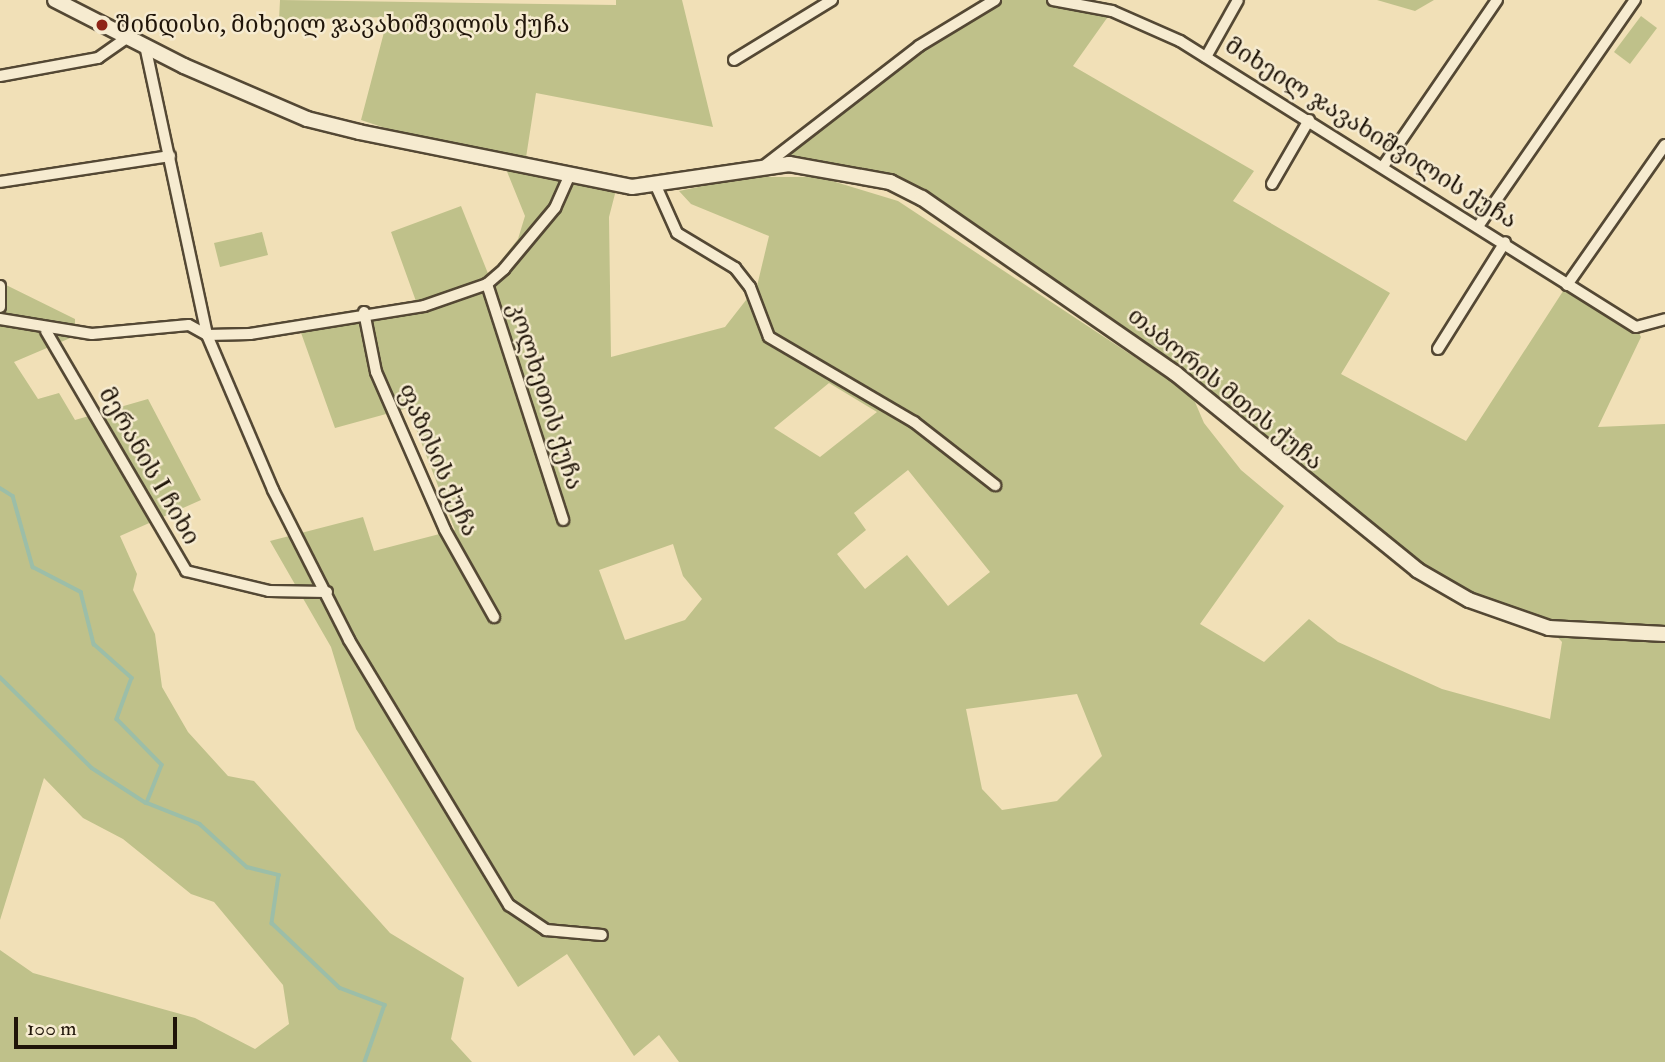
<!DOCTYPE html>
<meta charset="utf-8">
<style>
body{margin:0}
#map{position:relative;width:1665px;height:1062px;overflow:hidden;background:#f1e0b7;font-family:"IM FELL Double Pica","Noto Serif Georgian",serif}
div>[style]{position:absolute}
[style*='--x']{left:calc(var(--x)*1px);top:calc(var(--y)*1px);width:calc(var(--w)*1px);rotate:calc(var(--a)*1deg)}
.green>*{inset:0;background:#bfc18a}
.stream>*{height:3.5px;margin:-1.75px;padding:0 1.75px;transform-origin:1.75px;border-radius:1.75px;background:#9cbea8}
.roads{filter:drop-shadow(2px 0 #544834) drop-shadow(-2px 0 #544834) drop-shadow(0 2px #544834) drop-shadow(0 -2px #544834)}
.minor>*{height:10px;margin:-5px;padding:0 5px;transform-origin:5px;border-radius:5px;background:#f6ebd0}
.secondary>*{height:14px;margin:-7px;padding:0 7px;transform-origin:7px;border-radius:7px;background:#f6ebd0}
.dots>*{width:19px;height:19px;translate:-50% -50%;box-sizing:border-box;border:4px solid #f6ebd0;border-radius:50%}
span{translate:-50% -50%;white-space:nowrap;text-align:center;line-height:1.15;-webkit-text-stroke:5px #f6ebd0;paint-order:stroke}
.poi-label{font-size:24px;color:#201509}
.left{translate:0 -50%;text-align:left}
.street-label{font-size:24px;color:#201509}
.scale{position:absolute;left:14px;top:1017px;width:163px;height:32px;box-sizing:border-box;border:4px solid #201509;border-top:0;padding-left:9px;font-size:21px;line-height:24px;white-space:nowrap;color:#201509;-webkit-text-stroke:5px #f6ebd0;paint-order:stroke}
</style>
<div id="map">
<div class="green">
<div style="clip-path:polygon(280px 0,616px 5px,616px 0,682px 0,713px 127px,536px 93px,525px 164px,439px 146px,361px 120px,388px 17px,279px 20px)"></div>
<div style="clip-path:polygon(evenodd,995px 0,1053px 0,1112px 11px,1073px 66px,1254px 171px,1233px 201px,1390px 293px,1341px 374px,1466px 441px,1567px 285px,1636px 327px,1641px 337px,1598px 427px,1665px 424px,1665px 1062px,679px 1062px,659px 1035px,634px 1056px,567px 954px,518px 987px,356px 729px,331px 647px,270px 541px,363px 517px,374px 551px,455px 530px,408px 408px,335px 428px,300px 330px,417px 304px,391px 232px,461px 206px,489px 276px,518px 239px,525px 216px,506px 169px,616px 190px,609px 217px,611px 357px,725px 327px,757px 286px,769px 236px,691px 204px,679px 191px,747px 177px,819px 177px,898px 201px,1192px 395px,1204px 423px,1241px 470px,1284px 506px,1200px 624px,1264px 662px,1309px 619px,1338px 642px,1442px 689px,1550px 719px,1562px 642px,1549px 628px,1417px 570px,1225px 413px,954px 220px,861px 173px,761px 168px,919px 46px,995px 0,829px 383px,877px 412px,820px 457px,774px 428px,829px 383px,995px 0,908px 470px,990px 572px,948px 606px,907px 555px,865px 589px,837px 554px,866px 530px,854px 513px,908px 470px,995px 0,673px 544px,683px 576px,702px 599px,685px 620px,625px 640px,599px 570px,673px 544px,995px 0,1077px 694px,1102px 756px,1057px 801px,1002px 810px,982px 789px,966px 709px,1077px 694px)"></div>
<div style="clip-path:polygon(1377px 0,1434px 0,1415px 11px)"></div>
<div style="clip-path:polygon(1641px 16px,1657px 28px,1630px 64px,1614px 52px)"></div>
<div style="clip-path:polygon(262px 232px,268px 255px,220px 267px,214px 243px)"></div>
<div style="clip-path:polygon(0 282px,75px 319px,75px 336px,14px 362px,38px 399px,59px 393px,75px 420px,148px 399px,201px 500px,120px 536px,137px 574px,133px 590px,155px 634px,162px 687px,188px 732px,228px 776px,254px 781px,390px 933px,464px 978px,451px 1039px,472px 1062px,0 1062px,0 950px,33px 973px,195px 1018px,255px 1049px,289px 1024px,283px 985px,214px 902px,191px 894px,123px 839px,83px 818px,44px 778px,0 920px)"></div>
</div>
<div class="stream">
<div style="--x:0;--y:488;--w:15;--a:32"></div>
<div style="--x:13;--y:496;--w:74;--a:74.3"></div>
<div style="--x:33;--y:567;--w:54;--a:27.5"></div>
<div style="--x:81;--y:592;--w:54;--a:76"></div>
<div style="--x:94;--y:644;--w:51;--a:41.8"></div>
<div style="--x:132;--y:678;--w:44;--a:110.1"></div>
<div style="--x:117;--y:719;--w:64;--a:45.6"></div>
<div style="--x:162;--y:765;--w:41;--a:111.5"></div>
<div style="--x:147;--y:803;--w:57;--a:21.6"></div>
<div style="--x:200;--y:824;--w:64;--a:42.5"></div>
<div style="--x:247;--y:867;--w:33;--a:14"></div>
<div style="--x:279;--y:875;--w:49;--a:98.3"></div>
<div style="--x:272;--y:923;--w:94;--a:43.7"></div>
<div style="--x:340;--y:988;--w:48;--a:20.7"></div>
<div style="--x:385;--y:1005;--w:60;--a:109.3"></div>
<div style="--x:0;--y:677;--w:129;--a:44.7"></div>
<div style="--x:92;--y:768;--w:64;--a:32.9"></div>
</div>
<div class="roads">
<div class="minor">
<div style="--x:1053;--y:0;--w:60;--a:10.6"></div>
<div style="--x:1112;--y:11;--w:74;--a:23.8"></div>
<div style="--x:1180;--y:41;--w:538;--a:32.1"></div>
<div style="--x:1636;--y:327;--w:30;--a:-15"></div>
<div style="--x:146;--y:50;--w:291;--a:77.9"></div>
<div style="--x:207;--y:335;--w:168;--a:66.9"></div>
<div style="--x:273;--y:490;--w:168;--a:63.1"></div>
<div style="--x:349;--y:640;--w:310;--a:58.9"></div>
<div style="--x:509;--y:905;--w:45;--a:34"></div>
<div style="--x:546;--y:930;--w:56;--a:5.1"></div>
<div style="--x:1206;--y:57;--w:65;--a:-60.7"></div>
<div style="--x:734;--y:60;--w:115;--a:-31.5"></div>
<div style="--x:0;--y:76;--w:100;--a:-10.4"></div>
<div style="--x:98;--y:58;--w:32;--a:-35"></div>
<div style="--x:1384;--y:165;--w:200;--a:-55.6"></div>
<div style="--x:764;--y:166;--w:196;--a:-37.7"></div>
<div style="--x:919;--y:46;--w:89;--a:-31.2"></div>
<div style="--x:0;--y:182;--w:172;--a:-8.7"></div>
<div style="--x:1272;--y:184;--w:74;--a:-60"></div>
<div style="--x:656;--y:186;--w:51;--a:65.9"></div>
<div style="--x:677;--y:233;--w:68;--a:31.1"></div>
<div style="--x:735;--y:268;--w:24;--a:52"></div>
<div style="--x:750;--y:287;--w:53;--a:69.2"></div>
<div style="--x:769;--y:337;--w:168;--a:30.4"></div>
<div style="--x:914;--y:422;--w:103;--a:37.9"></div>
<div style="--x:1479;--y:225;--w:274;--a:-55.3"></div>
<div style="--x:487;--y:284;--w:248;--a:72.1"></div>
<div style="--x:1567;--y:285;--w:171;--a:-55"></div>
<div style="--x:0;--y:286;--w:21;--a:90"></div>
<div style="--x:364;--y:312;--w:61;--a:78.7"></div>
<div style="--x:376;--y:372;--w:172;--a:66.4"></div>
<div style="--x:445;--y:530;--w:100;--a:60.6"></div>
<div style="--x:0;--y:319;--w:93;--a:9.3"></div>
<div style="--x:92;--y:334;--w:97;--a:-5.3"></div>
<div style="--x:189;--y:325;--w:21;--a:29"></div>
<div style="--x:207;--y:335;--w:43;--a:-1.3"></div>
<div style="--x:250;--y:334;--w:176;--a:-9.1"></div>
<div style="--x:424;--y:306;--w:67;--a:-19.2"></div>
<div style="--x:487;--y:284;--w:23;--a:-41"></div>
<div style="--x:504;--y:269;--w:80;--a:-50.1"></div>
<div style="--x:555;--y:208;--w:37;--a:-66"></div>
<div style="--x:46;--y:331;--w:278;--a:59.7"></div>
<div style="--x:186;--y:571;--w:85;--a:13.5"></div>
<div style="--x:269;--y:591;--w:58;--a:1"></div>
<div style="--x:1438;--y:349;--w:126;--a:-57.9"></div>
</div>
<div class="secondary">
<div style="--x:55;--y:0;--w:145;--a:27.1"></div>
<div style="--x:184;--y:66;--w:134;--a:23.3"></div>
<div style="--x:307;--y:119;--w:54;--a:14"></div>
<div style="--x:359;--y:132;--w:278;--a:11.4"></div>
<div style="--x:632;--y:187;--w:159;--a:-8.3"></div>
<div style="--x:789;--y:164;--w:103;--a:10.1"></div>
<div style="--x:890;--y:182;--w:36;--a:27"></div>
<div style="--x:922;--y:198;--w:308;--a:34.7"></div>
<div style="--x:1175;--y:373;--w:312;--a:39.1"></div>
<div style="--x:1417;--y:570;--w:60;--a:30"></div>
<div style="--x:1469;--y:600;--w:85;--a:19.3"></div>
<div style="--x:1549;--y:628;--w:116;--a:3"></div>
</div>
</div>
<div class="dots">
<div style="left:102px;top:25px;background:#8f2418"></div>
</div>
<div class="poi-label">
<span class="left" style="left:116px;top:25px">შინდისი, მიხეილ ჯავახიშვილის ქუჩა</span>
</div>
<div class="street-label">
<span style="left:1371px;top:133px;rotate:32deg">მიხეილ ჯავახიშვილის ქუჩა</span>
<span style="left:1225px;top:389px;rotate:39deg">თაბორის მთის ქუჩა</span>
<span style="left:545px;top:396px;rotate:72deg">კოლხეთის ქუჩა</span>
<span style="left:438px;top:460px;rotate:66deg">ფაზისის ქუჩა</span>
<span style="left:149px;top:466px;rotate:60deg">მერანის I ჩიხი</span>
</div>
<div class="scale">100 m</div>
</div>
